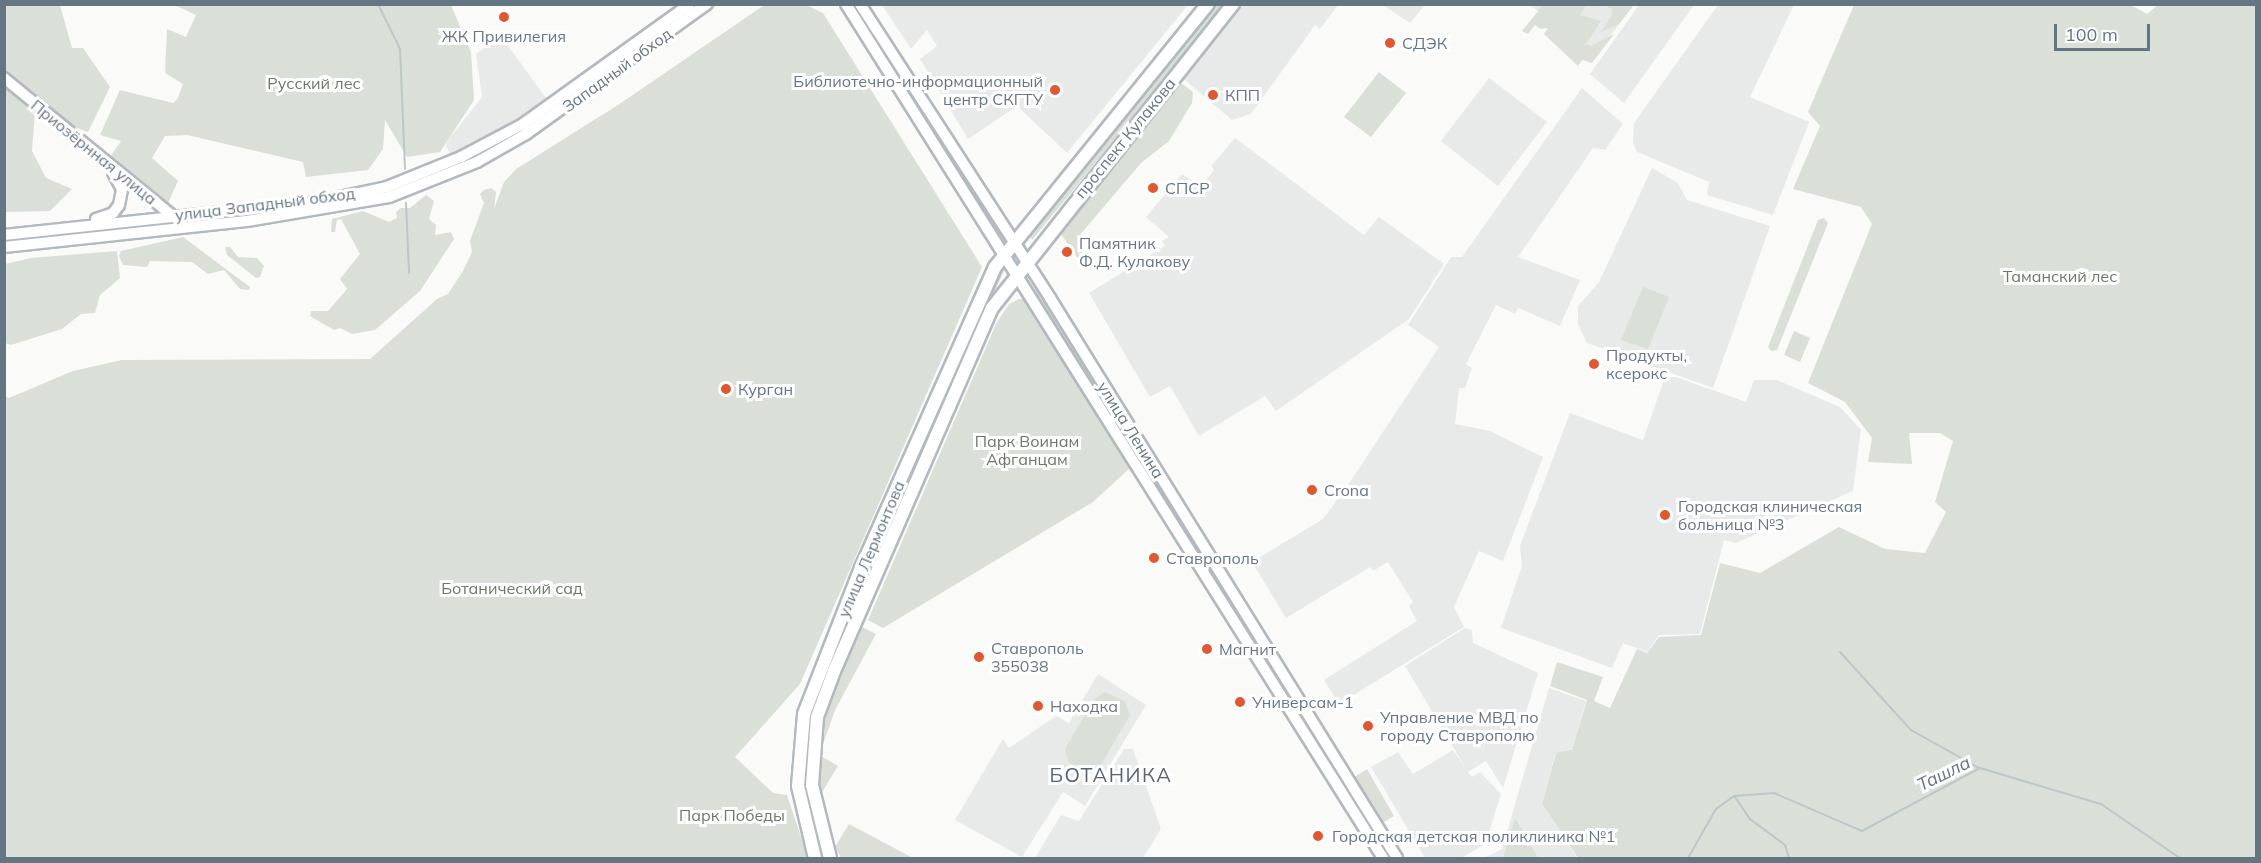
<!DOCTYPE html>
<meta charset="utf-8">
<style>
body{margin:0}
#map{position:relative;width:2261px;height:863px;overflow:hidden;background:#fafaf8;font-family:Mulish,sans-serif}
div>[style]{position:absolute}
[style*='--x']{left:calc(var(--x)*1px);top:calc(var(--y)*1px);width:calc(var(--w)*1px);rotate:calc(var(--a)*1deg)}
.built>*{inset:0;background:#e8e9e9}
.green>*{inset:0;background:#dadfd7}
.stream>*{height:2px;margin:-1px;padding:0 1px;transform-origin:1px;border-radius:1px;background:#bbc7cb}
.roads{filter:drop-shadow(2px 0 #b3babf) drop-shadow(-2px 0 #b3babf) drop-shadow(0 2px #b3babf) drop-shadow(0 -2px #b3babf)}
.secondary>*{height:10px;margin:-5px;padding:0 5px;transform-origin:5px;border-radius:5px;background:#fff}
.primary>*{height:12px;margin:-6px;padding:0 6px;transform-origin:6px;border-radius:6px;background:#fff}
.dots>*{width:16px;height:16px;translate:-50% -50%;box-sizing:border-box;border:3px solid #fff;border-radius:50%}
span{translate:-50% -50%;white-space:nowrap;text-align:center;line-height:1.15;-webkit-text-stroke:6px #fff;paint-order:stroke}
.poi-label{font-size:16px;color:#657683}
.left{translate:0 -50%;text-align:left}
.right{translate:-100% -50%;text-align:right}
.street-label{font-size:16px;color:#657683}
.park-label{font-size:16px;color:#687a64}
.water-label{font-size:18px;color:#60757c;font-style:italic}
.quarter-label{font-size:20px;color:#57646e;letter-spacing:1.5px}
.frame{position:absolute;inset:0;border:6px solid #657683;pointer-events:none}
.scale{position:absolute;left:2054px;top:24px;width:96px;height:27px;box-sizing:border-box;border:3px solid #657683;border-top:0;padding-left:8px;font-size:18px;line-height:21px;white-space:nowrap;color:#657683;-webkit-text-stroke:4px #fff;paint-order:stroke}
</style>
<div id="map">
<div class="built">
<div style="clip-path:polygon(882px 5px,1188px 5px,1067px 153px,1017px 106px,968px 139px,920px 59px,937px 46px,927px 30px,911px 49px)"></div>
<div style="clip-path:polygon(1235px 5px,1338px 5px,1320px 29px,1315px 25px,1251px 114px,1232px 120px,1179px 75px)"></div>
<div style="clip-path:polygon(1383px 5px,1425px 5px,1410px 23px)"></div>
<div style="clip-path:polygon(1530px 5px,1633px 5px,1594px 58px)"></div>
<div style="clip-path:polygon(1639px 5px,1694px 5px,1624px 103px,1590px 74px)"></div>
<div style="clip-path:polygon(1718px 5px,1794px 5px,1750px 97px,1809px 122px,1773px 215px,1707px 195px,1709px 182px,1637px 152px,1633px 143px,1634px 123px)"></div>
<div style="clip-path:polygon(501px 36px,549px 102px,452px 157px,446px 146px,448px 140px,482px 97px,476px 54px)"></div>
<div style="clip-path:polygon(1489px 78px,1547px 122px,1498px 186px,1441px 141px)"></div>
<div style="clip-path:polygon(1582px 88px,1623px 124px,1605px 150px,1593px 148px,1518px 257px,1580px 280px,1560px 326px,1518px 308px,1515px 314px,1496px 305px,1466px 364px,1472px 368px,1465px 388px,1459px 388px,1455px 424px,1490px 431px,1543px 457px,1503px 561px,1479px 551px,1454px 607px,1464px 627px,1339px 704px,1324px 680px,1417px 621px,1409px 606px,1413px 602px,1388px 562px,1373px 571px,1370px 567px,1286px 618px,1252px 562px,1323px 519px,1348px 485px,1439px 347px,1408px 325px,1451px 257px,1462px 257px)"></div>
<div style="clip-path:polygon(1235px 138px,1364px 235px,1379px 217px,1444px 264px,1409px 319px,1276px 411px,1265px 396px,1199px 436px,1170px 386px,1150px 397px,1089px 293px,1165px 246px,1162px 241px,1169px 237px,1146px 217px,1182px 174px,1201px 187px,1214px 170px,1211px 166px)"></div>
<div style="clip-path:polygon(1652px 168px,1678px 183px,1687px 200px,1770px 226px,1713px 388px,1587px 343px,1578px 324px,1578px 306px,1599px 282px)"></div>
<div style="clip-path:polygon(1665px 377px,1676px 377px,1746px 402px,1754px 380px,1777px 380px,1840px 407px,1861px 430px,1853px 491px,1736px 543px,1724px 540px,1700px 634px,1659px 635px,1647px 652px,1623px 643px,1612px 668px,1501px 628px,1522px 566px,1520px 546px,1570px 413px,1643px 440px)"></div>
<div style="clip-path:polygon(1465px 628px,1472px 630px,1473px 643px,1538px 673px,1503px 788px,1486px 761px,1468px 772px,1472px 777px,1480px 772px,1501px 794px,1485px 844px,1461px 858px,1425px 858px,1371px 767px,1398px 752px,1413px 774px,1453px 750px,1465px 767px,1405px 666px)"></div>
<div style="clip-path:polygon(1098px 674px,1146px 705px,1085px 806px,1063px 792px,1022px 857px,955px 820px,1003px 739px,1009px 748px,1056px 716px,1069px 723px)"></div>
<div style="clip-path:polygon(1549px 688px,1586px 701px,1572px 748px,1555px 754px,1542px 804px,1577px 858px,1484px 858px,1502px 849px)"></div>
<div style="clip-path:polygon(1124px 749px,1133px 749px,1161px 829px,1143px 858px,1035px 858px,1061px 815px,1079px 821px)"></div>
</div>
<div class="green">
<div style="clip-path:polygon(766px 4px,806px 5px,823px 13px,982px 267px,800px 684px,735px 757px,773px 793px,787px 795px,808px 858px,5px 858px,5px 396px,9px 398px,73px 371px,122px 360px,370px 359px,437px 299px,448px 294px,463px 271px,472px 252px,470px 241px,484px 203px,480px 194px,484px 190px,491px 188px,496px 192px,494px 209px,504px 182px,516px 169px,618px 105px)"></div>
<div style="clip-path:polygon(2129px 4px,2147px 14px,2158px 5px,2256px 5px,2256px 858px,1578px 858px,1542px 804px,1556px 753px,1572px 749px,1587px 700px,1550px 686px,1557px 662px,1603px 677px,1594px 701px,1610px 708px,1637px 649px,1647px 653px,1659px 637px,1701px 635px,1720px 563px,1760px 573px,1839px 527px,1885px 549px,1925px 553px,1946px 512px,1935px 502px,1953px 441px,1940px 433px,1909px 433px,1912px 464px,1868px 462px,1872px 438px,1845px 402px,1808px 383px,1872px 224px,1861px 207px,1793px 189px,1820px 126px,1808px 112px,1854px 5px)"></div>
<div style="clip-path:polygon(4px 5px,60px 5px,72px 48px,83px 48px,110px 87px,88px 132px,35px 112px,32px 151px,46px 178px,72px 189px,50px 211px,5px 212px)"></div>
<div style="clip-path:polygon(174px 5px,451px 5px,471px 52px,474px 100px,440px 152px,407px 157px,385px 120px,383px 149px,368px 170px,306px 177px,303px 162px,187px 135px,165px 136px,152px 158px,178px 181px,168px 203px,110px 157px,121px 141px,100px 135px,120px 90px,173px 103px,178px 98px,183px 84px,165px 73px,167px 29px,186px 37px,196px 15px)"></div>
<div style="clip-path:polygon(851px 5px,856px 5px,1001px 233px,998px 234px)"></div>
<div style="clip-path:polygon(1215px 5px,1226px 5px,1032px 240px,1029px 233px)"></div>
<div style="clip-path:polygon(1586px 5px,1580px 15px,1601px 21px,1586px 44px,1591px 46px,1614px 34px,1592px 63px,1582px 60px,1578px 66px,1544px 34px,1548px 28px,1541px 29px,1535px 25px,1528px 34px,1522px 31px,1543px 5px)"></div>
<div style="clip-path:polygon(1604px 5px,1634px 5px,1619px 24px,1601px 32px,1612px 15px,1612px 9px)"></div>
<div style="clip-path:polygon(1379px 72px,1406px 93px,1371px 137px,1344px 117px)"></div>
<div style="clip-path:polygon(1176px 79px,1193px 92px,1192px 103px,1169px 141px,1141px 163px,1079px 236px,1084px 255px,1078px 259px,1057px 228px)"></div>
<div style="clip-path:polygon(426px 195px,434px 201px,429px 219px,436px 225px,435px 235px,451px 232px,454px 239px,420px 291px,375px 330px,352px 334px,340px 328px,334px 330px,310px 316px,311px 311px,328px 311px,347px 289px,340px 279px,360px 254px,341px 219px,337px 220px,335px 232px,331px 232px,332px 219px,363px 211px,389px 222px,397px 218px,396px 212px,401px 208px,410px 208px)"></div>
<div style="clip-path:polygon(1824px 218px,1828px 223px,1777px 350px,1771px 351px,1768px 347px,1818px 220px)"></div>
<div style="clip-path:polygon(183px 237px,250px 287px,249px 290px,240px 289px,224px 270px,208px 274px,192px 262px,150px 261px,147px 267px,123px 265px,119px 256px,121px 251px)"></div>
<div style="clip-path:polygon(225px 247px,230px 247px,238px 257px,257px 258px,264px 266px,260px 277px,256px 278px,227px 255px)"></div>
<div style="clip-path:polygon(117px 251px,120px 278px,100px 295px,95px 313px,81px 314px,62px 329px,11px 345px,5px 343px,5px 264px,31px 258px)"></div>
<div style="clip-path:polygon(1000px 269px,1004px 271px,911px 477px,909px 475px)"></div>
<div style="clip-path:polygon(1643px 287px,1669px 297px,1648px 349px,1621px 340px)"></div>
<div style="clip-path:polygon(1037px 288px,1223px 586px,1222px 587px,1034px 290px)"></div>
<div style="clip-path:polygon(1019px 299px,1029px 299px,1131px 467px,1093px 502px,883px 628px,868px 620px,997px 322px,1009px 304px)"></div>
<div style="clip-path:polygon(1794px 331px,1810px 338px,1800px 362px,1784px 355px)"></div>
<div style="clip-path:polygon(907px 481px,911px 483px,813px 716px,807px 785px,825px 858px,820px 858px,803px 785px,808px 715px,825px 667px)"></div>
<div style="clip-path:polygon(1233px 601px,1392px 858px,1387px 858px,1229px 604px)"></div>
<div style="clip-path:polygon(860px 626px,876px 634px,835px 710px,822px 747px,818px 740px,825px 705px)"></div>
<div style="clip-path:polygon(1104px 692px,1125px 701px,1130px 715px,1102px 763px,1091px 773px,1083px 772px,1068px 762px,1065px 749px,1093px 701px)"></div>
<div style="clip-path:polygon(821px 756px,838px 766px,821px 794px,825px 809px,824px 827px,818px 784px)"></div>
<div style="clip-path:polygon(1367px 769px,1394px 816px,1381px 824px,1353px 778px)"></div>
<div style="clip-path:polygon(1515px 818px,1538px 858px,1503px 858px)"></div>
<div style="clip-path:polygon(849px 824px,913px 858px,841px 858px,835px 847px)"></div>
</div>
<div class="stream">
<div style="--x:378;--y:4;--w:50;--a:63.9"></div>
<div style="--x:400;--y:49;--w:120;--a:87.6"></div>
<div style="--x:406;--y:203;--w:70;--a:87.5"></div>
<div style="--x:1840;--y:652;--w:105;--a:47.7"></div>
<div style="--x:1911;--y:730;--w:78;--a:29.2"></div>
<div style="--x:1735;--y:797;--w:27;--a:56"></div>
<div style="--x:1750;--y:819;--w:44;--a:36.6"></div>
<div style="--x:1785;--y:845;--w:14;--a:73"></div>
<div style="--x:1688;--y:858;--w:56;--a:-60.3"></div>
<div style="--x:1716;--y:809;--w:22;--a:-36"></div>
<div style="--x:1734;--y:796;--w:40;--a:-4.3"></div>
<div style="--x:1774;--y:793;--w:96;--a:23.4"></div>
<div style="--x:1862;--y:831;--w:134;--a:-28.1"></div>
<div style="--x:1980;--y:768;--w:126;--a:16.6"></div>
<div style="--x:2101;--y:804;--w:96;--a:34.4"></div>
</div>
<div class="roads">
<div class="secondary">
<div style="--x:846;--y:4;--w:1009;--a:57.84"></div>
<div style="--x:860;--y:4;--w:350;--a:57.1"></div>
<div style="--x:1050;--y:298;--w:659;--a:58.22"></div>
<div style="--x:4;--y:78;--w:221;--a:39.3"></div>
<div style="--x:96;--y:219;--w:18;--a:-19"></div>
<div style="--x:113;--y:213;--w:10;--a:-53"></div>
<div style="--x:119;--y:205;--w:16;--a:-79"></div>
<div style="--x:122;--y:189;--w:18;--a:-119"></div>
<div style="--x:4;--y:235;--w:319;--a:-6.1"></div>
<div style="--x:321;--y:201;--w:67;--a:-12"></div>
<div style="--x:387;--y:187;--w:80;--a:-22.1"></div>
<div style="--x:461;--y:157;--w:70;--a:-28"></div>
<div style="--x:523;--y:124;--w:206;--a:-35.7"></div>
<div style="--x:4;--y:247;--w:244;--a:-6.1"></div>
<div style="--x:247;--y:221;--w:144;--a:-9.6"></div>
<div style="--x:389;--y:197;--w:95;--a:-21.7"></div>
<div style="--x:477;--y:162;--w:56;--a:-29.7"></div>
<div style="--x:526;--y:134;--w:223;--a:-35.7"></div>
</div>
<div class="primary">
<div style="--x:815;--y:858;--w:74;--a:-103.3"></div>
<div style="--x:798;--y:786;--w:72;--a:-85.2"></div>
<div style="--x:804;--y:714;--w:157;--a:-68.7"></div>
<div style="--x:861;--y:568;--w:329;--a:-66"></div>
<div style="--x:995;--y:267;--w:338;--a:-51"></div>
<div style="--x:830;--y:858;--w:75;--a:-103.9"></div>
<div style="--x:812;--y:785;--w:68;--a:-85.8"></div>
<div style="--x:817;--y:717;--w:49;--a:-69.7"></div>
<div style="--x:834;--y:671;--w:396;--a:-66.5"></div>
<div style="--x:992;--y:308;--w:388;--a:-51.6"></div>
</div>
</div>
<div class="dots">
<div style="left:504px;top:17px;background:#e4572e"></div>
<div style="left:1390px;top:43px;background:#e4572e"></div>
<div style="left:1055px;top:90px;background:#e4572e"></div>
<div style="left:1213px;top:95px;background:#e4572e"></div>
<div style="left:1153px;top:188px;background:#e4572e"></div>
<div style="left:1067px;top:252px;background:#e4572e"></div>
<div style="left:1594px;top:364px;background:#e4572e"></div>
<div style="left:726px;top:389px;background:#e4572e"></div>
<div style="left:1312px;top:490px;background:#e4572e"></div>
<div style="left:1665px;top:515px;background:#e4572e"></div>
<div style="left:1154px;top:558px;background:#e4572e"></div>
<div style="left:1207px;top:649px;background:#e4572e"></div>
<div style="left:979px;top:657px;background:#e4572e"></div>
<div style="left:1240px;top:702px;background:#e4572e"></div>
<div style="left:1038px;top:706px;background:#e4572e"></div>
<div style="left:1368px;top:726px;background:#e4572e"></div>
<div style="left:1318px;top:836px;background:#e4572e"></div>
</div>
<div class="poi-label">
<span style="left:504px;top:36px">ЖК Привилегия</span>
<span class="left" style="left:1402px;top:43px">СДЭК</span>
<span class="right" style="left:1043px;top:90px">Библиотечно-информационный<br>центр СКГТУ</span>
<span class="left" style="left:1225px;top:95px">КПП</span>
<span class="left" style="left:1165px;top:188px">СПСР</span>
<span class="left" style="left:1079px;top:252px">Памятник<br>Ф.Д. Кулакову</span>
<span class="left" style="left:1606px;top:364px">Продукты,<br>ксерокс</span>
<span class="left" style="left:738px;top:389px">Курган</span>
<span class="left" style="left:1324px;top:490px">Crona</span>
<span class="left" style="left:1678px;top:515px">Городская клиническая<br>больница №3</span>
<span class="left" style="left:1166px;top:558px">Ставрополь</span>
<span class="left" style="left:991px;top:657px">Ставрополь<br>355038</span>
<span class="left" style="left:1219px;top:649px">Магнит</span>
<span class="left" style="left:1252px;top:702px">Универсам-1</span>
<span class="left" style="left:1050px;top:706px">Находка</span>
<span class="left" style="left:1380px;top:726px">Управление МВД по<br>городу Ставрополю</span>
<span class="left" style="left:1332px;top:836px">Городская детская поликлиника №1</span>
</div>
<div class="street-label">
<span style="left:617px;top:70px;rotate:-36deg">Западный обход</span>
<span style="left:1125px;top:138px;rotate:-51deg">проспект Кулакова</span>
<span style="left:94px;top:152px;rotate:39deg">Приозёрнная улица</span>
<span style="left:265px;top:204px;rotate:-7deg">улица Западный обход</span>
<span style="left:1131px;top:430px;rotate:58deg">улица Ленина</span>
<span style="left:871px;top:549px;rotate:-67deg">улица Лермонтова</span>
</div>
<div class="park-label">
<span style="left:314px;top:83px">Русский лес</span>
<span style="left:2060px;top:276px">Таманский лес</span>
<span style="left:1027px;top:450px">Парк Воинам<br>Афганцам</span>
<span style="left:512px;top:588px">Ботанический сад</span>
<span style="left:732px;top:815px">Парк Победы</span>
</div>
<div class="water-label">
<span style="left:1944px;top:774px;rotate:-26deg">Ташла</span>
</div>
<div class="quarter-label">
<span style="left:1111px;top:774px">БОТАНИКА</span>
</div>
<div class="frame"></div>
<div class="scale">100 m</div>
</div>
